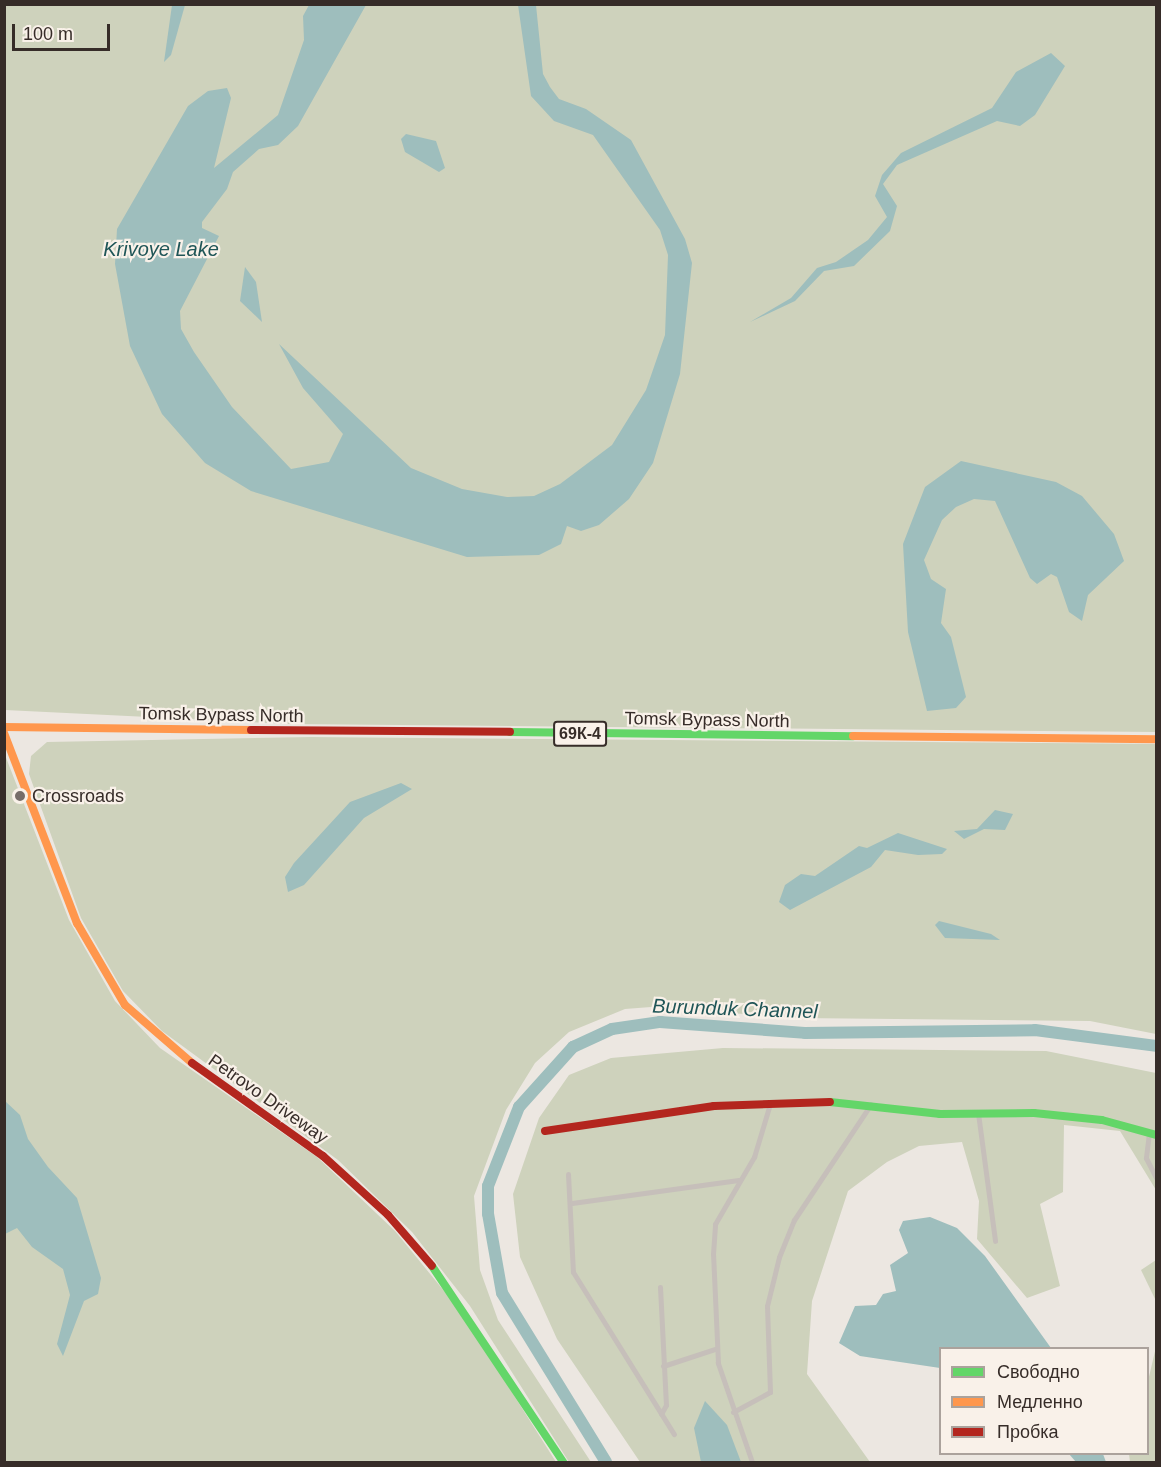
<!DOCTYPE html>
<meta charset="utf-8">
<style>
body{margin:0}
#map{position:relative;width:1161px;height:1467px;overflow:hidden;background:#ece7e1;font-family:Arial,sans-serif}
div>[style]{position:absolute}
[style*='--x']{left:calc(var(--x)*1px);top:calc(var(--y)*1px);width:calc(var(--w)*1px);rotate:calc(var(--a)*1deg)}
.green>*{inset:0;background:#ced2bc}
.water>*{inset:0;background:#9ebebd}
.river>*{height:12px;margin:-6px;padding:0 6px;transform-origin:6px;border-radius:6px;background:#9ebebd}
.street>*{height:5px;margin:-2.5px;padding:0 2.5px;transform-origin:2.5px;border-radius:2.5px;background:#c6bfba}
.fast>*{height:8px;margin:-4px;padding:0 4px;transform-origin:4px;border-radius:4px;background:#63d668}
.slow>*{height:8px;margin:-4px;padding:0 4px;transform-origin:4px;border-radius:4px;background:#ff974d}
.jam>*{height:8px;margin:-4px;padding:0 4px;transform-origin:4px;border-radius:4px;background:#b3261e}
.dots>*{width:16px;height:16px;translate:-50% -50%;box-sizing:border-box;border:3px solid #f9f1e9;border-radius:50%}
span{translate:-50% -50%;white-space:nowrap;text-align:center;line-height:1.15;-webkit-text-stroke:4.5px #f9f1e9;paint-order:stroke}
.shield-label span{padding:2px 4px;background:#f9f1e9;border:2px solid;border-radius:4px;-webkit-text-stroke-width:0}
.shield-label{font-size:16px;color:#362c28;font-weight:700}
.street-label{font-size:18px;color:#362c28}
.poi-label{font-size:18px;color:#362c28}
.left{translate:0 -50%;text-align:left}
.water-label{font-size:20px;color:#1f5557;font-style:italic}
.frame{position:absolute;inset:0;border:6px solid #362c28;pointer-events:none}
.legend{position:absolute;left:939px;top:1347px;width:210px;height:108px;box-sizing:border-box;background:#f9f1e9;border:2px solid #aba29c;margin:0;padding:8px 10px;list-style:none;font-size:18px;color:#362c28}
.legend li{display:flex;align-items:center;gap:12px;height:30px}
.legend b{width:30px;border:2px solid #aba29c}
.scale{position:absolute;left:12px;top:24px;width:98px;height:27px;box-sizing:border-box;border:3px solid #362c28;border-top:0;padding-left:8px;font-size:18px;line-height:21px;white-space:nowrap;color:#362c28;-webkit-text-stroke:4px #f9f1e9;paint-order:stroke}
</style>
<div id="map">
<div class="green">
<div style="clip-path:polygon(5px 5px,1156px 5px,1156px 732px,289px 724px,5px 710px)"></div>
<div style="clip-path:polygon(311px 737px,1156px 744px,1156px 1034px,1090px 1021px,798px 1018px,651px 1007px,625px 1009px,569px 1032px,535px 1063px,506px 1110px,474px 1196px,480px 1270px,498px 1320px,591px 1462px,569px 1462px,470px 1306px,412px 1232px,338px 1160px,162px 1031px,123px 991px,81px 918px,29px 774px,31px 756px,47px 742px)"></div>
<div style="clip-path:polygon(5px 755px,69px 920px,115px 1001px,160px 1048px,317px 1157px,395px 1231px,462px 1313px,556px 1462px,5px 1462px)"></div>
<div style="clip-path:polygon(723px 1048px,1046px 1051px,1156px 1073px,1156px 1190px,1120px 1131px,1064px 1125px,1063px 1192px,1040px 1204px,1060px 1286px,1027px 1298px,977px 1239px,979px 1201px,962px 1142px,919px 1146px,887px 1162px,848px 1191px,812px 1301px,807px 1374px,870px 1462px,640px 1462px,557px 1339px,520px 1257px,513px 1194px,539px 1118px,569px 1075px,611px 1058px)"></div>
<div style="clip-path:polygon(1156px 1260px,1156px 1301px,1141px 1270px)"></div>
<div style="clip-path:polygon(1156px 1347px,1156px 1462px,1130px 1462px,1129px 1454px,1148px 1454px,1148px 1381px)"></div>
</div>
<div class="water">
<div style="clip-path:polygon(172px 5px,185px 5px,171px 55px,164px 62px)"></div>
<div style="clip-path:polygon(309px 5px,366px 5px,298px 126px,278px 145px,259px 149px,233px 172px,227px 189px,202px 222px,202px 228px,219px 236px,180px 311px,181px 329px,194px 352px,232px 407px,291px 469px,329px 462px,343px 434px,303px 388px,279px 344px,411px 468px,462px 489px,507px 497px,534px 496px,560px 484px,612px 445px,646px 390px,665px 335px,668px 255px,660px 230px,593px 135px,554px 121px,531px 96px,518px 5px,536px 5px,543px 74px,550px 87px,559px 99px,586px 109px,631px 140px,685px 239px,692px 263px,680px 374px,653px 463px,629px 499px,599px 525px,581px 531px,567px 526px,561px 544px,539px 555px,467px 557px,251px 491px,205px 463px,162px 414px,130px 346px,115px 264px,117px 229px,188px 106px,208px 91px,227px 88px,231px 98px,214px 168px,278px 115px,304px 40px,303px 16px)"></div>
<div style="clip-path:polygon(1051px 53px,1065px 66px,1035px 115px,1020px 126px,997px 121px,897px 165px,883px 184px,897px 206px,890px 231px,854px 266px,824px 271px,795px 301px,750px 322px,791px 298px,817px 268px,836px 262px,868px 240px,887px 217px,875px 196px,882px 175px,901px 153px,992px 108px,1016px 72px)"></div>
<div style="clip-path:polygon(406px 134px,436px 141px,445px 168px,439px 172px,405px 152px,401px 139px)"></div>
<div style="clip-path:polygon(245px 267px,256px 282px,262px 322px,240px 301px)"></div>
<div style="clip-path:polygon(961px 461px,1056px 482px,1082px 496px,1114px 534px,1124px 561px,1088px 595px,1082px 621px,1069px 612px,1057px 577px,1051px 574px,1037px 584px,1030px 578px,995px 501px,974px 499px,956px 507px,942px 520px,924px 560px,931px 579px,946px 589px,941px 623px,951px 637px,966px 697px,956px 708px,927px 711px,908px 632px,903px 544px,925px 487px)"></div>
<div style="clip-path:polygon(401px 783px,412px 789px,364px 818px,304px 885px,288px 892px,285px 877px,294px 863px,350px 802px)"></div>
<div style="clip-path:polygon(995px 810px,1013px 814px,1005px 830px,984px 829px,964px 839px,954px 831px,977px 829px)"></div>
<div style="clip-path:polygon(898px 833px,947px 849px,942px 854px,918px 855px,885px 850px,871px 867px,790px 910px,779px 902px,785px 885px,801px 874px,815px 876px,859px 846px,867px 848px)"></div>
<div style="clip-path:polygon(939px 921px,991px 934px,1000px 940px,945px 938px,935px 925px)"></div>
<div style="clip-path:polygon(5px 1101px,20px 1115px,28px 1139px,48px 1167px,77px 1198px,101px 1278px,98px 1294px,84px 1301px,63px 1356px,57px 1344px,70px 1295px,63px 1269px,32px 1247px,17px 1228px,5px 1234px)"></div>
<div style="clip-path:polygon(930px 1217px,957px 1228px,985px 1256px,1051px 1348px,940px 1348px,940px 1368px,860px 1356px,839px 1343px,855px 1306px,876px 1305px,883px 1294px,896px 1291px,890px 1265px,908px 1253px,899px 1230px,903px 1221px)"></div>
<div style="clip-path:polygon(705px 1401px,727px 1425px,741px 1462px,701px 1462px,694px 1428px)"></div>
<div style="clip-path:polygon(1069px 1454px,1103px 1454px,1106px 1462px,1076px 1462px)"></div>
</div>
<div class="river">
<div style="--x:606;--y:1462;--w:198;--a:-121.6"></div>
<div style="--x:502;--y:1293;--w:80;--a:-100"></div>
<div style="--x:488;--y:1214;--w:28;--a:-90"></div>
<div style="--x:488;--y:1186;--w:85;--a:-68.6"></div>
<div style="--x:519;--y:1107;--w:81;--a:-48"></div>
<div style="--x:573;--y:1047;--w:43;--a:-24.8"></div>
<div style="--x:612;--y:1029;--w:49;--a:-8.3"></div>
<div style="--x:660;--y:1022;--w:145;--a:4.3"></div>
<div style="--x:805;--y:1033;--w:230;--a:-0.7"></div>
<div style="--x:1035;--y:1030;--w:122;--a:7.5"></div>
</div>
<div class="street">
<div style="--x:978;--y:1113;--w:129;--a:82.4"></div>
<div style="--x:1149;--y:1133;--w:25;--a:97"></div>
<div style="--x:1146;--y:1158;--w:22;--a:63"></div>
<div style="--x:568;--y:1174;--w:98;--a:87.1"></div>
<div style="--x:573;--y:1272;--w:191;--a:58.1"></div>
<div style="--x:572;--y:1203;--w:168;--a:-7.9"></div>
<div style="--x:660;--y:1287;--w:118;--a:87.1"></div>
<div style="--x:666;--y:1405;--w:10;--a:119"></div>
<div style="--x:663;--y:1366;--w:55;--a:-18.1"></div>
<div style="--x:733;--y:1412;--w:42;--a:-28.4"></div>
<div style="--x:770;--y:1392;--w:86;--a:-92"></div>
<div style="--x:767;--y:1306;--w:50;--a:-76.2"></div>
<div style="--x:779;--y:1257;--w:40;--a:-68"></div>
<div style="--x:794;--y:1220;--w:139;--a:-56.4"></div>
<div style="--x:752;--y:1462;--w:105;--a:-109"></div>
<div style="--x:718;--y:1363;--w:109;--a:-92.6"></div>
<div style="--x:713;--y:1254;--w:30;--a:-86"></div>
<div style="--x:715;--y:1224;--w:78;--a:-59.8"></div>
<div style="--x:754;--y:1157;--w:52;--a:-73.3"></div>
</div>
<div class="fast">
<div style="--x:510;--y:732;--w:343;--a:0.7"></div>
<div style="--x:830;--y:1102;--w:111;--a:6.2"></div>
<div style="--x:940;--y:1114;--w:94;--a:-0.6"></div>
<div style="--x:1034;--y:1113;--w:68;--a:5.9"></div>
<div style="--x:1102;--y:1120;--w:56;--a:15.5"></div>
<div style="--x:432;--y:1266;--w:236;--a:56.2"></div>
</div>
<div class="slow">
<div style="--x:4;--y:727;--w:247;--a:0.7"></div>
<div style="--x:4;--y:733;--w:204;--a:69"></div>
<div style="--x:77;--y:923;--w:95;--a:59.7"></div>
<div style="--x:125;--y:1005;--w:89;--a:40.9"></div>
<div style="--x:853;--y:736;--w:303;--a:0.6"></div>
</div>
<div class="jam">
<div style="--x:251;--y:730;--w:259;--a:0.4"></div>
<div style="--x:192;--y:1063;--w:161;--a:35.4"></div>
<div style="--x:323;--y:1156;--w:88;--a:42.2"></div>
<div style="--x:388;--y:1215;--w:67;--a:49.2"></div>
<div style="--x:545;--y:1131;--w:171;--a:-8.4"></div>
<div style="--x:714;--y:1106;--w:116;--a:-2"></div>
</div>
<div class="dots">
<div style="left:20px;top:796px;background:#766d69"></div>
</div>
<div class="shield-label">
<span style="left:580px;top:734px">69К-4</span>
</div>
<div class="street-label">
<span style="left:221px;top:715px;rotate:1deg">Tomsk Bypass North</span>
<span style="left:707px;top:720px;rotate:1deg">Tomsk Bypass North</span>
<span style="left:268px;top:1099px;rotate:35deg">Petrovo Driveway</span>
</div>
<div class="poi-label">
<span class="left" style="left:32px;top:796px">Crossroads</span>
</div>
<div class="water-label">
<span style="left:161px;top:249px">Krivoye Lake</span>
<span style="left:735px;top:1009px;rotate:2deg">Burunduk Channel</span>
</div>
<div class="frame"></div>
<ul class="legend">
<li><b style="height:8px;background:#63d668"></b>Свободно</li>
<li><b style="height:8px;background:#ff974d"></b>Медленно</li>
<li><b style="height:8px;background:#b3261e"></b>Пробка</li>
</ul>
<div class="scale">100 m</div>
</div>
